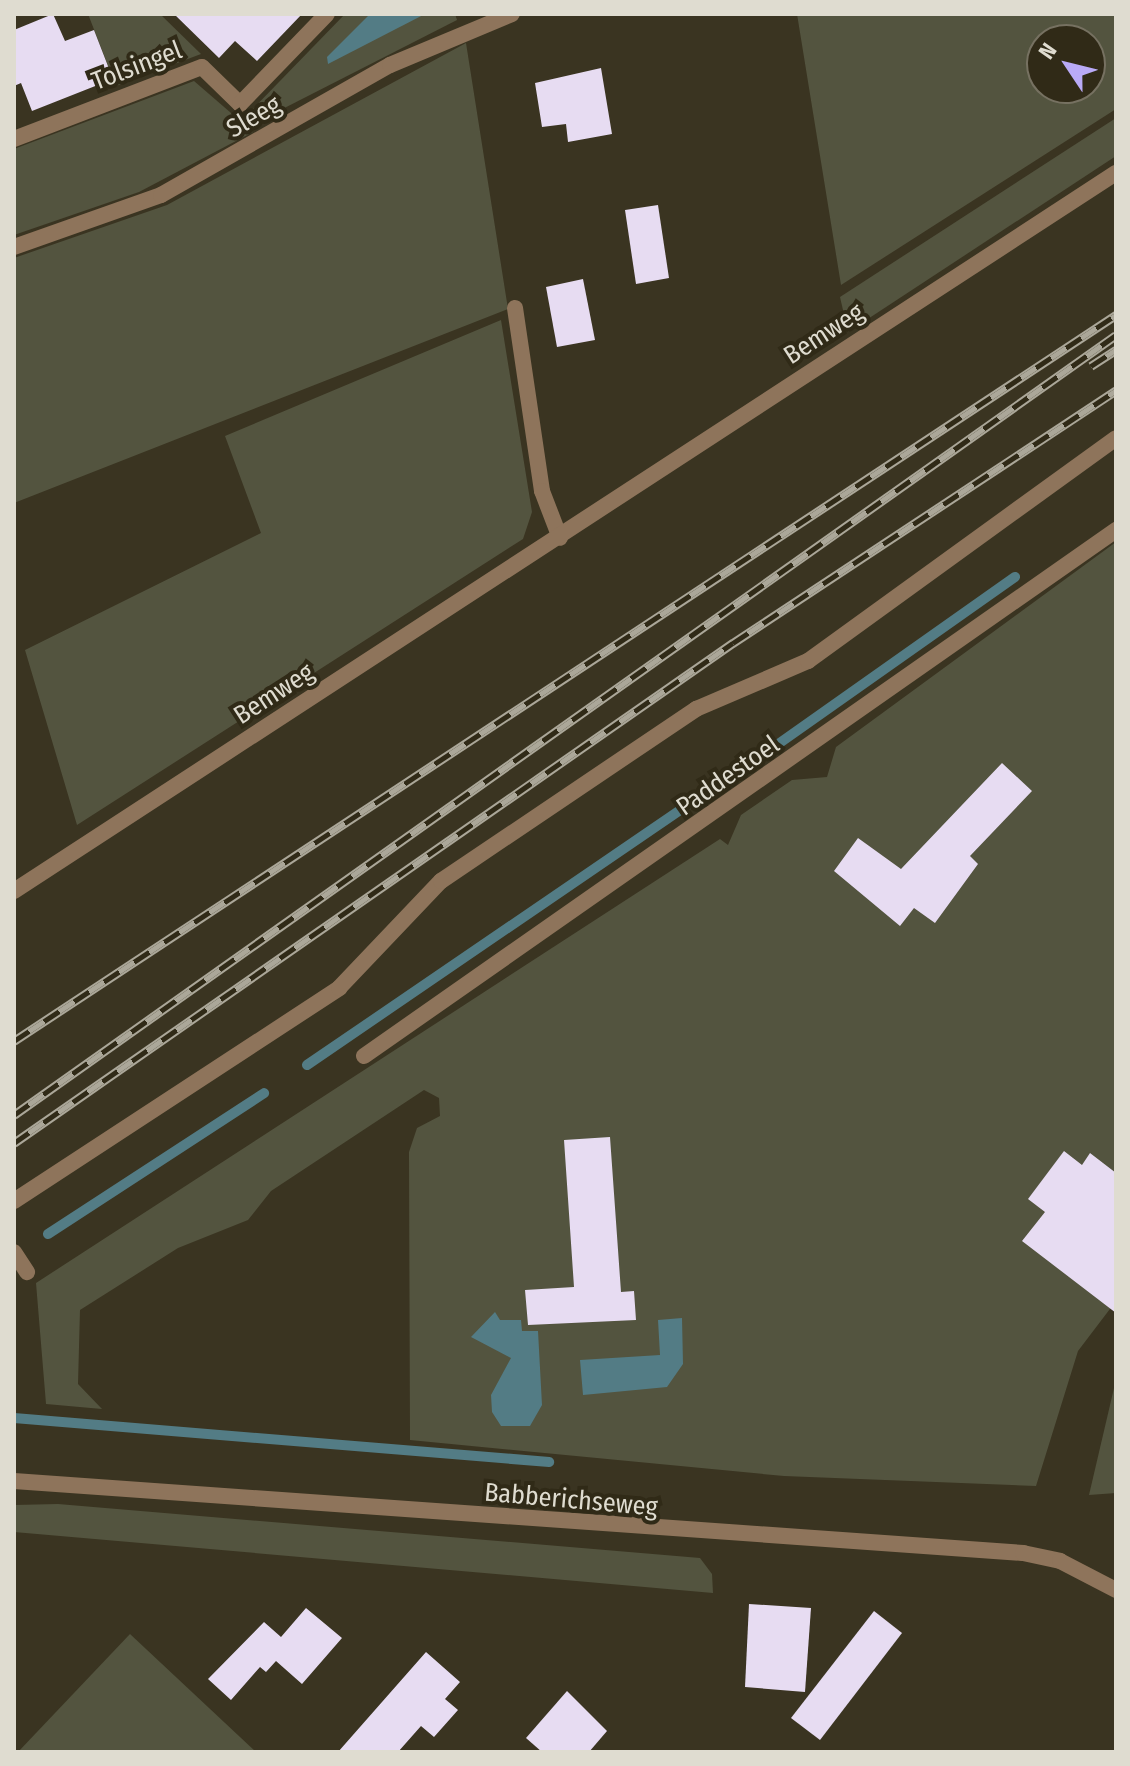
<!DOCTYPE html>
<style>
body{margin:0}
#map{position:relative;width:1130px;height:1766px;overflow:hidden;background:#3a3421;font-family:"Fira Sans Condensed",sans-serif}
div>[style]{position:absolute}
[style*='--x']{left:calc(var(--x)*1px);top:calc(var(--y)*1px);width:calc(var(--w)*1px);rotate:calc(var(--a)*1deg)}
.green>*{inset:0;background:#53543f}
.water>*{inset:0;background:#537c85}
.stream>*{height:10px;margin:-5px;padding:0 5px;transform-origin:5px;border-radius:5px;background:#537c85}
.building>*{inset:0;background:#e7dcf2}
.service>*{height:16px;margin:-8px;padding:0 8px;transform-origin:8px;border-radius:8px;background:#8e745b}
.minor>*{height:16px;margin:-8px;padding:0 8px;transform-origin:8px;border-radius:8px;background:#8e745b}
.tertiary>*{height:16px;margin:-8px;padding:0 8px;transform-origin:8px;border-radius:8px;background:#8e745b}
.rail>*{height:9px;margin-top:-4.5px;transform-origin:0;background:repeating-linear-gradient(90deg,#302a17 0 18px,#aba799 0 36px);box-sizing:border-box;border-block:2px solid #aba799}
span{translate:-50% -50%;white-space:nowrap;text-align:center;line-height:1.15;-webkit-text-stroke:8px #302a17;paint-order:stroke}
.street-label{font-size:26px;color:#dfdcd0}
.frame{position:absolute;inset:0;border:16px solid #dfdcd0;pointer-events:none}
.north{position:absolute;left:1026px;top:24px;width:80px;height:80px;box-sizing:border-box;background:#302a17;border:2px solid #767161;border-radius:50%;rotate:305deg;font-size:22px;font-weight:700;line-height:32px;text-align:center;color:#dfdcd0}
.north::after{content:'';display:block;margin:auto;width:28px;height:36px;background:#b9aaf7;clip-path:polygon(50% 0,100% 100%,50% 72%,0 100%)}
</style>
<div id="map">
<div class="green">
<div style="clip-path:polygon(88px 14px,160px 14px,201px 54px,116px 86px)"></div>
<div style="clip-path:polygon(345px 14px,455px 14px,457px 20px,255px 123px,247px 115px)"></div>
<div style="clip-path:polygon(evenodd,797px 14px,1116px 14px,1116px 109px,841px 285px,797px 14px,1042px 40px,1090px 40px,1090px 88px,1042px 88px,1042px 40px)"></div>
<div style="clip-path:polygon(466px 43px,508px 309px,14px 503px,14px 258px,167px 205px)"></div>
<div style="clip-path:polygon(194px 81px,253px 132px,139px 192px,14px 235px,14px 149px)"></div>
<div style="clip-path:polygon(1116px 118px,1116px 156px,848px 332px,840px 297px)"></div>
<div style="clip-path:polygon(501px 320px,532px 512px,523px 539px,77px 825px,25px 650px,261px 533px,225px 436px)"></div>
<div style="clip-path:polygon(1116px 542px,1116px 1301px,1078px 1351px,1036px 1486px,784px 1476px,410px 1440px,409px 1152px,417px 1128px,440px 1116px,439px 1098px,424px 1090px,271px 1191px,248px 1220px,178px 1248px,80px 1310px,78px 1384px,102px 1409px,46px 1404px,36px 1283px,720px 839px,728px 845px,741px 815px,792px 780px,827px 777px,836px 747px)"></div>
<div style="clip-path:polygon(1116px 1385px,1116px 1493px,1089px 1495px,1114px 1388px)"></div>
<div style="clip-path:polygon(58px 1504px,700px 1558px,712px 1574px,713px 1593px,14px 1532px,14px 1505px)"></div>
<div style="clip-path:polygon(130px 1634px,256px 1752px,18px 1752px)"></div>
</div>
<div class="water">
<div style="clip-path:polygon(370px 14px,425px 14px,328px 64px,327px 57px)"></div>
<div style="clip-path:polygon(495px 1312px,500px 1320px,521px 1320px,522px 1331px,538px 1331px,542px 1405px,530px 1426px,501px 1426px,492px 1412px,491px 1395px,511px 1358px,471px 1337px)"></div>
<div style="clip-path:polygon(682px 1318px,683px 1364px,667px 1387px,583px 1395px,580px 1360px,660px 1355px,658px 1320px)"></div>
</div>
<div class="stream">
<div style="--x:774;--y:747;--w:295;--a:-35.2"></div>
<div style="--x:307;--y:1065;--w:539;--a:-34.34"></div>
<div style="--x:48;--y:1234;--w:258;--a:-33.1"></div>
<div style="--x:14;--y:1418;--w:537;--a:4.7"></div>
</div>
<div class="building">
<div style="clip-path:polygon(53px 14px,65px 41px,94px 30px,113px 79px,32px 111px,21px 83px,14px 86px,14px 30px)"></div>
<div style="clip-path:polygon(174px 14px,302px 14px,257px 61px,235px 41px,219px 58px)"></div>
<div style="clip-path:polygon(601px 68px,612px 134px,568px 142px,566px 124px,542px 127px,535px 83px)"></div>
<div style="clip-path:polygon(658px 205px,669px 278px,636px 284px,625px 210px)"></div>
<div style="clip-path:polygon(583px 279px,595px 340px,557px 347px,546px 287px)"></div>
<div style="clip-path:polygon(1002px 763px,1032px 791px,970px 856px,978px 864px,935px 923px,914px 908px,900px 926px,834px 871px,858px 838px,901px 869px)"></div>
<div style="clip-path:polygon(610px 1137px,621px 1292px,634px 1291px,636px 1320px,528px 1325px,525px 1290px,574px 1287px,564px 1140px)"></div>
<div style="clip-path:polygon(1064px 1151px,1082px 1165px,1090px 1153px,1116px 1173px,1116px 1313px,1022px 1241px,1045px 1212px,1028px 1199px)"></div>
<div style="clip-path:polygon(749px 1604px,811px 1608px,805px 1692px,745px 1687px)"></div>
<div style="clip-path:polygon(306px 1608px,342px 1638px,302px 1684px,276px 1661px,266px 1672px,260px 1667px,231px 1700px,208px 1679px,264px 1622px,281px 1637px)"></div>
<div style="clip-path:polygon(874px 1611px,902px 1633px,820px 1740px,791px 1718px)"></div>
<div style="clip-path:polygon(426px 1652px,460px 1682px,445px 1699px,458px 1710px,434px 1737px,421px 1726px,398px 1752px,338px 1752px)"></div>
<div style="clip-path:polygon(567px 1691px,607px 1731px,589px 1752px,542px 1752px,526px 1738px)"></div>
</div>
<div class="service">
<div style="--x:14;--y:1201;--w:389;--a:-33.2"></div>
<div style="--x:339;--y:988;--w:148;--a:-46.4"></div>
<div style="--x:441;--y:881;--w:308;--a:-34"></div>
<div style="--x:696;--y:709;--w:122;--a:-23.2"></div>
<div style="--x:808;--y:661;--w:380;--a:-35.9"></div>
<div style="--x:14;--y:1252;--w:24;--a:57"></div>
</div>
<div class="minor">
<div style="--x:14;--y:139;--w:201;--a:-21"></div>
<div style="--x:202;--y:67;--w:53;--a:44.2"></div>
<div style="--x:240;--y:104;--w:125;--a:-46"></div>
<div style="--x:14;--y:247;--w:156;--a:-19.5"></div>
<div style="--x:161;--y:195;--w:263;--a:-29.6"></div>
<div style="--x:390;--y:65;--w:132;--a:-22.7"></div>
<div style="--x:515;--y:308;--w:185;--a:81.6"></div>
<div style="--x:542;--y:491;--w:50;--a:69"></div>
<div style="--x:14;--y:891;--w:1315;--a:-33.09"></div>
<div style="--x:364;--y:1056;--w:918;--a:-34.97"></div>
</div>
<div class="tertiary">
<div style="--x:14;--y:1481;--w:1012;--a:4.08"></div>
<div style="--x:1023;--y:1553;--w:38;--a:12"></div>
<div style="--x:1060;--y:1561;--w:63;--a:27.4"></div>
</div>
<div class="rail">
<div style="--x:1091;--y:366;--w:30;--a:-33"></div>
<div style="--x:14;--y:1041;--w:1320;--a:-33.38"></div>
<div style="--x:14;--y:1115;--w:1350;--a:-35.29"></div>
<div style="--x:14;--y:1143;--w:876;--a:-34.82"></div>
<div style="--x:733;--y:643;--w:459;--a:-33.4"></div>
</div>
<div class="street-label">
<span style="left:137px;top:66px;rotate:-21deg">Tolsingel</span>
<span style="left:254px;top:117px;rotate:-30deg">Sleeg</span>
<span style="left:824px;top:334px;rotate:-33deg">Bemweg</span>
<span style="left:274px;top:694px;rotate:-33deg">Bemweg</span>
<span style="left:728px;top:776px;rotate:-35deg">Paddestoel</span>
<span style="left:571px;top:1500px;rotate:5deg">Babberichseweg</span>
</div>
<div class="frame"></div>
<div class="north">N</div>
</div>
